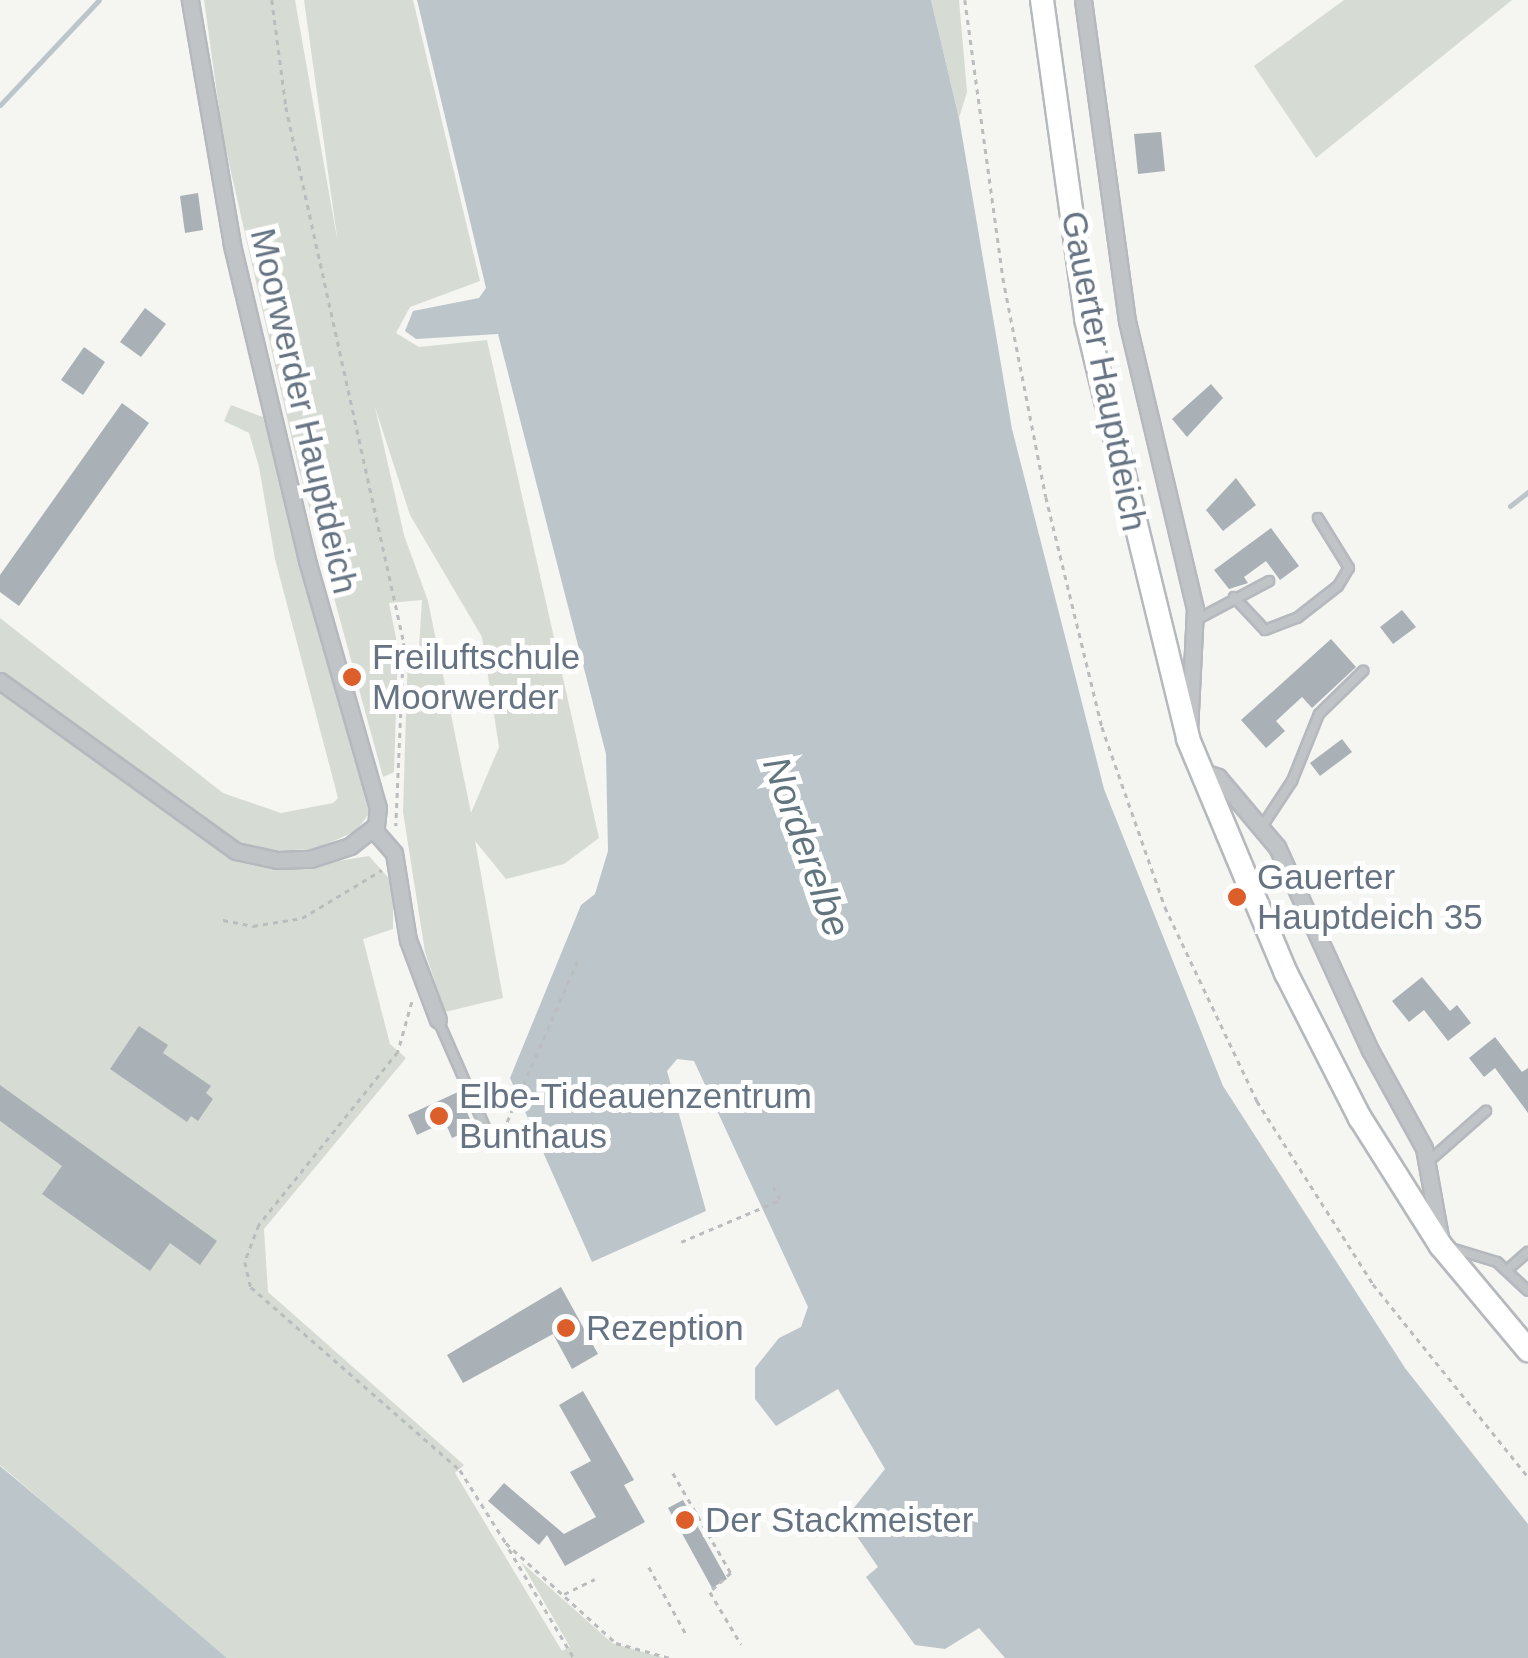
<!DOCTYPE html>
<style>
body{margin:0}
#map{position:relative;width:1528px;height:1658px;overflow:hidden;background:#f5f5f2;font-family:Helvetica,sans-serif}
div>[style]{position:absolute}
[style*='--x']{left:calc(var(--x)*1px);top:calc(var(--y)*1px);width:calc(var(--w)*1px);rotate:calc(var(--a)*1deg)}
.green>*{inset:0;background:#d6dcd3}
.water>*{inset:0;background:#bcc5ca}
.stream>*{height:5px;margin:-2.5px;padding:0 2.5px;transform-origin:2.5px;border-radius:2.5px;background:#bcc5ca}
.building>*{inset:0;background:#a9b1b6}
.path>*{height:2.5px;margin-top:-1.25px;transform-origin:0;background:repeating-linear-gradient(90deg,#babcbe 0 5px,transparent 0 10px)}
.roads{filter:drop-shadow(2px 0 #b5b9be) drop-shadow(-2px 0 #b5b9be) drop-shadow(0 2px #b5b9be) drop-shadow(0 -2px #b5b9be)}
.lane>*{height:8px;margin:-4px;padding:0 4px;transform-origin:4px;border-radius:4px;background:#c0c4c7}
.street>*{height:15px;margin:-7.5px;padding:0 7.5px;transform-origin:7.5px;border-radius:7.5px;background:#c0c4c7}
.secondary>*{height:22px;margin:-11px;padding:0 11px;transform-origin:11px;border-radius:11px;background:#fff}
.dots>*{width:28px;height:28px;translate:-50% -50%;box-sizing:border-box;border:5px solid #fff;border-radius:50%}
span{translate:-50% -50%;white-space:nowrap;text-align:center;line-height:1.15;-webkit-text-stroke:10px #fff;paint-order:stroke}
.street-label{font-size:35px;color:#657382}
.poi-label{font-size:35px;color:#657382}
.left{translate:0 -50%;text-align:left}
.water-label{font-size:38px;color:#61757f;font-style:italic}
</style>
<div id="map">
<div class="green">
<div style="clip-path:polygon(evenodd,204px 0,295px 0,338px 244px,304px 0,413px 0,480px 281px,410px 307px,396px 333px,419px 347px,487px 340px,599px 838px,564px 864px,506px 879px,475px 841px,503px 998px,445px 1012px,425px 952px,403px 812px,408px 650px,410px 665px,418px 664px,422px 600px,389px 603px,398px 648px,394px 772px,383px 777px,298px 466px,223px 137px,204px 0,375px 407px,410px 515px,482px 637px,499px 747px,471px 813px,428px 601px,404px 535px,375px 407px)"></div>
<div style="clip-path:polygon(931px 0,959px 0,967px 92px,959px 118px)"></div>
<div style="clip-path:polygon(1344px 0,1512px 0,1316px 158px,1254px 66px)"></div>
<div style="clip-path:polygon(231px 405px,263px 417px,368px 801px,368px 815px,356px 831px,316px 849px,269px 851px,242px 844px,0 672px,0 618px,223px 793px,281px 813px,333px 803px,338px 798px,275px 559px,259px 467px,249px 433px,224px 421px)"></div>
<div style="clip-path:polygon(0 692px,230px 857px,294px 868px,369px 856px,393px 883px,393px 929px,363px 939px,390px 1044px,406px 1058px,264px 1229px,268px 1292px,464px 1465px,455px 1473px,562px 1651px,570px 1647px,521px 1562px,612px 1643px,664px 1658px,227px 1658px,0 1465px)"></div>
</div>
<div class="water">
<div style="clip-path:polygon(417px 0,931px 0,959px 118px,1012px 429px,1104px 789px,1223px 1086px,1405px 1368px,1528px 1524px,1528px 1658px,1005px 1658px,979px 1628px,945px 1649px,915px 1645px,866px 1577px,878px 1567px,845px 1519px,885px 1469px,838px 1389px,776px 1426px,755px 1399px,755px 1368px,779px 1338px,801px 1327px,808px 1307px,694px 1061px,677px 1059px,667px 1071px,706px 1211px,592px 1262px,510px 1078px,581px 905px,595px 894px,608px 851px,606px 754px,498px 334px,416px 339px,405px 331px,413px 311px,479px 298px,486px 288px)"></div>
<div style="clip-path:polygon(0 1466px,91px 1542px,227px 1658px,0 1658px)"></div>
</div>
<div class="stream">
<div style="--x:0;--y:105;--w:144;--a:-46.7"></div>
<div style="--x:1510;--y:506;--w:23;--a:-38"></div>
</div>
<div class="building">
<div style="clip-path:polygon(1161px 132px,1165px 171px,1138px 174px,1134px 134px)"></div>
<div style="clip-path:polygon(198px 193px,203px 230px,185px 233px,180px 196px)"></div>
<div style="clip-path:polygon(145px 308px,166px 324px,141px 357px,120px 342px)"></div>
<div style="clip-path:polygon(84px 347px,105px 362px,83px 395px,61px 380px)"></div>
<div style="clip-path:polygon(1211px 384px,1223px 398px,1187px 437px,1172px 419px)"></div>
<div style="clip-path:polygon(122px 403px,149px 423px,19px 606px,0 592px,0 575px)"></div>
<div style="clip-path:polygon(1236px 478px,1256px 505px,1223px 531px,1206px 510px)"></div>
<div style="clip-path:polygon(1271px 528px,1299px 566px,1280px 580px,1266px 561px,1244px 577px,1248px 583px,1229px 589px,1214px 570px)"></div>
<div style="clip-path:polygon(1402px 610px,1416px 627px,1393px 644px,1380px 627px)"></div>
<div style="clip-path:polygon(1331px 639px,1356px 667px,1312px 708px,1302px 697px,1276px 721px,1285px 731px,1266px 748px,1241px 720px)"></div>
<div style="clip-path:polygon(1342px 739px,1352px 752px,1320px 776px,1310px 763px)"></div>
<div style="clip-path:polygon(1422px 977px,1450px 1011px,1457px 1005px,1471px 1023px,1448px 1041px,1424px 1010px,1409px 1022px,1392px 1001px)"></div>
<div style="clip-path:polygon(139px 1026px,168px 1045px,163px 1053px,211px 1086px,206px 1093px,213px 1099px,198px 1121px,191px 1116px,187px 1122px,110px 1069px)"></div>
<div style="clip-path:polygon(1495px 1037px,1522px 1072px,1528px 1068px,1528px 1113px,1495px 1068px,1484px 1077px,1469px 1058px)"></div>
<div style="clip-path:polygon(0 1085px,217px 1241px,200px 1265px,170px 1243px,150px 1271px,42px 1194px,62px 1166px,0 1121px)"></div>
<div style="clip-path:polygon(458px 1092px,474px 1128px,452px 1138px,445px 1122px,417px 1135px,408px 1115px)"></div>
<div style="clip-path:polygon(561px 1287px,598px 1354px,572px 1369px,553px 1334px,463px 1383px,447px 1355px)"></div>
<div style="clip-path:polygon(583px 1391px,634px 1480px,624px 1485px,645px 1522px,565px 1566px,547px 1535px,539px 1545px,488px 1501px,504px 1483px,564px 1534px,596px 1517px,570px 1472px,591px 1461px,559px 1405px)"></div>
<div style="clip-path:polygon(683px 1500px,727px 1579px,712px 1588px,668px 1508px)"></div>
</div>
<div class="path">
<div style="--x:272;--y:0;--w:108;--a:82.5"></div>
<div style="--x:286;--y:107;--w:549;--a:77.58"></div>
<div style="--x:404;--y:643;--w:183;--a:92.5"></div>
<div style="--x:965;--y:0;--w:281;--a:82.2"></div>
<div style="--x:1003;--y:278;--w:223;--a:78.9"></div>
<div style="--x:1046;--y:497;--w:237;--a:76.3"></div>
<div style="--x:1102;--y:727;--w:191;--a:70.7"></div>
<div style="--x:1165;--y:907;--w:215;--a:64.6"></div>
<div style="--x:1257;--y:1101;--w:217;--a:57.6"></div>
<div style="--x:1373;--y:1284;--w:248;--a:51.2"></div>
<div style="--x:223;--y:920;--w:31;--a:11"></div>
<div style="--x:253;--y:926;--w:50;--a:-9.3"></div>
<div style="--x:302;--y:918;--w:93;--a:-31"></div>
<div style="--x:412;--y:1002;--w:52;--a:105.6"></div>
<div style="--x:398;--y:1052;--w:222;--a:128.8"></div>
<div style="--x:259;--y:1225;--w:40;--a:111"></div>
<div style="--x:245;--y:1262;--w:26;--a:77"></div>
<div style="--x:251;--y:1287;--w:278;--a:41.2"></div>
<div style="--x:460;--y:1470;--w:86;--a:57.8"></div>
<div style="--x:506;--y:1543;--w:149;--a:42.3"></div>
<div style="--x:616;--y:1643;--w:56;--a:15.5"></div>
<div style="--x:499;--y:1140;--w:197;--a:-66.4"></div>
<div style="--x:681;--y:1242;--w:108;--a:-23"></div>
<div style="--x:780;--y:1200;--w:20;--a:-117"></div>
<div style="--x:673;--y:1473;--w:116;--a:59.9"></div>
<div style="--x:731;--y:1573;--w:28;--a:138"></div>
<div style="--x:710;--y:1592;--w:61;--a:59.2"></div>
<div style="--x:509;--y:1549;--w:127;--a:59.2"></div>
<div style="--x:649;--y:1567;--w:77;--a:61.1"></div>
<div style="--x:564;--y:1594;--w:34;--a:-26"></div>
</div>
<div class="roads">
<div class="lane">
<div style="--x:1234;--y:597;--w:45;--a:46.8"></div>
<div style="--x:1265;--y:630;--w:34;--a:-21"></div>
<div style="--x:1297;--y:618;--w:52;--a:-38"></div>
<div style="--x:1338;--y:586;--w:21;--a:-59"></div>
<div style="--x:1349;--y:568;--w:59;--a:-121.8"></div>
<div style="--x:1196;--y:620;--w:83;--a:-28.1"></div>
<div style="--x:1263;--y:825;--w:53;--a:-56.6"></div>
<div style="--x:1292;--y:781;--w:72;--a:-68.1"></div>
<div style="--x:1319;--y:714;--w:62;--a:-44.3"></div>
<div style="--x:438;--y:1020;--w:117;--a:66.3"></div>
<div style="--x:1429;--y:1161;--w:76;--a:-41.3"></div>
<div style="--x:1451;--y:1248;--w:48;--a:16.9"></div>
<div style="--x:1497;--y:1262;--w:42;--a:43.1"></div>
<div style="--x:1507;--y:1270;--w:28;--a:-41"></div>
</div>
<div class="street">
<div style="--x:1083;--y:0;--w:324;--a:82.2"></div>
<div style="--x:1127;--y:321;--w:296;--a:76.7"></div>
<div style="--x:1195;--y:609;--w:121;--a:92.8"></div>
<div style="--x:0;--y:681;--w:291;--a:35.8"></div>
<div style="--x:236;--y:851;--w:42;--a:12.4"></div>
<div style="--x:277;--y:860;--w:33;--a:-2"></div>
<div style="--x:310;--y:859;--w:42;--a:-18"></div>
<div style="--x:350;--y:846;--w:33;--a:-38"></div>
<div style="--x:376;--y:826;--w:18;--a:-84"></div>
<div style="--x:378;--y:808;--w:258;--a:-106"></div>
<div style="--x:307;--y:560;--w:325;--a:-103.4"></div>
<div style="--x:232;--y:244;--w:248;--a:-99.8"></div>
<div style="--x:1200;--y:771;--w:19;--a:18"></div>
<div style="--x:1218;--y:777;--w:92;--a:49.9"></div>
<div style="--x:1277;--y:847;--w:223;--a:65.4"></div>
<div style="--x:1370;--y:1050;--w:112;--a:61.1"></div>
<div style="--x:1424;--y:1148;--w:90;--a:79.8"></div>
<div style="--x:374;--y:830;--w:30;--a:49"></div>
<div style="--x:394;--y:853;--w:88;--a:80.9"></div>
<div style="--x:408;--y:940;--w:85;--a:69.4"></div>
</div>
<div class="secondary">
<div style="--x:1042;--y:0;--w:322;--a:82.1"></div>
<div style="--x:1086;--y:319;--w:432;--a:76.3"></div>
<div style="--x:1188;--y:739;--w:254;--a:67.3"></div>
<div style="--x:1286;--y:973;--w:163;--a:63"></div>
<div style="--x:1360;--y:1118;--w:151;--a:57.7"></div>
<div style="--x:1441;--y:1246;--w:136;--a:50.1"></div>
</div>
</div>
<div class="dots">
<div style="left:352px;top:677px;background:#dc5e2b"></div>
<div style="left:1237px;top:897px;background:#dc5e2b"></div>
<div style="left:439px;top:1116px;background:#dc5e2b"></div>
<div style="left:566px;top:1328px;background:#dc5e2b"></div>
<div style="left:685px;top:1520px;background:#dc5e2b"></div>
</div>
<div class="street-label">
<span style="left:1104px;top:371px;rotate:79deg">Gauerter Hauptdeich</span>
<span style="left:304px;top:411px;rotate:77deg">Moorwerder Hauptdeich</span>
</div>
<div class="poi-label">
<span class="left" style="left:372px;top:677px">Freiluftschule<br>Moorwerder</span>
<span class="left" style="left:1257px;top:897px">Gauerter<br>Hauptdeich 35</span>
<span class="left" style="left:459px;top:1116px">Elbe-Tideauenzentrum<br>Bunthaus</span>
<span class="left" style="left:586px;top:1328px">Rezeption</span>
<span class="left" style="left:705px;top:1520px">Der Stackmeister</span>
</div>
<div class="water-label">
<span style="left:806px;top:847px;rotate:70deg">Norderelbe</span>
</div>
</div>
